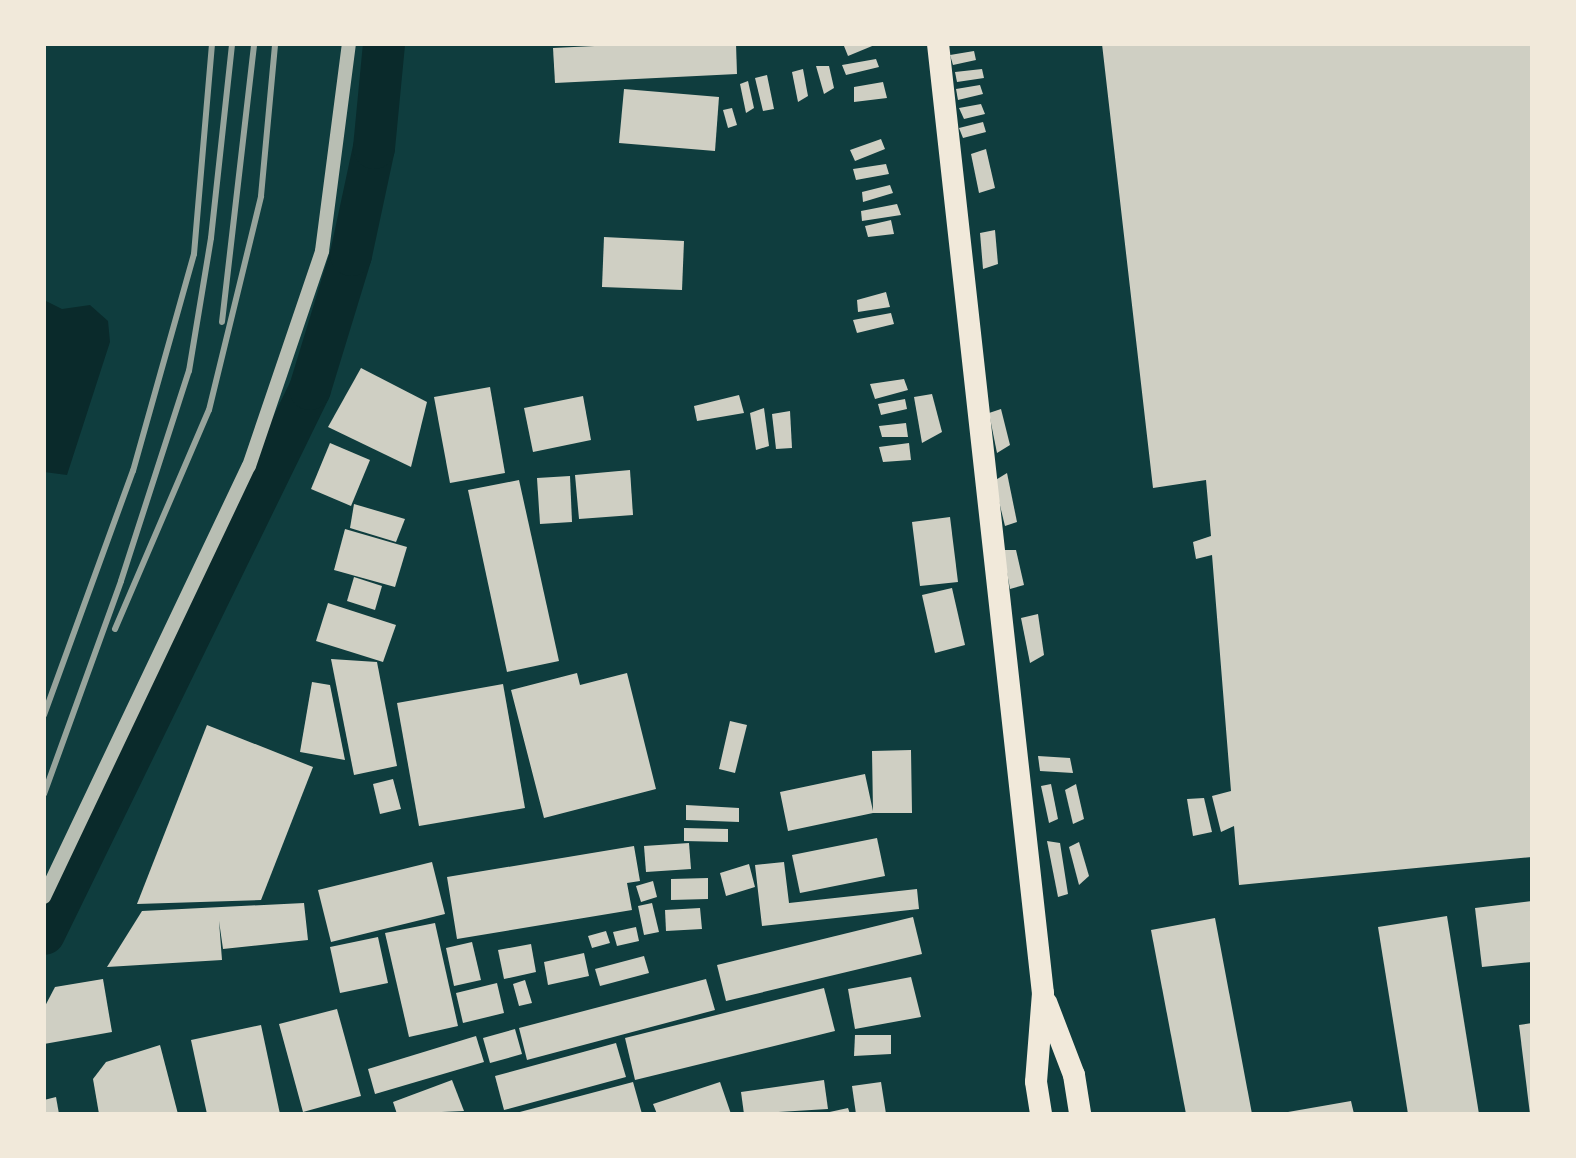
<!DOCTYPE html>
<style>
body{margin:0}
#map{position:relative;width:1576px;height:1158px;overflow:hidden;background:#0f3d3e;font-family:"Archivo Narrow",sans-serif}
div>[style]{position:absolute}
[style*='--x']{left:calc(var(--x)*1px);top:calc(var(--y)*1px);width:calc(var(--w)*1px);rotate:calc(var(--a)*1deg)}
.water>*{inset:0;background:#0a2a2b}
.canal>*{height:42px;margin:-21px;padding:0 21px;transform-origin:21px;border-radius:21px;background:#0a2a2b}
.building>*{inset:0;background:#cfcfc3}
.tertiary>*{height:14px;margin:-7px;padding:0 7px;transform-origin:7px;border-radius:7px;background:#b8beb3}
.trunk>*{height:22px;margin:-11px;padding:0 11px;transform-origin:11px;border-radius:11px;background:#f1e9da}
.rail>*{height:6px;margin:-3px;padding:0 3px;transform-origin:3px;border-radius:3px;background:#97a49c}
span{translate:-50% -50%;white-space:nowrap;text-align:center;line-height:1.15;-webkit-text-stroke:8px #f1e9da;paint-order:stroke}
.frame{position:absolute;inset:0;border:46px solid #f1e9da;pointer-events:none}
</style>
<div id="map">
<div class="water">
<div style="clip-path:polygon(44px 300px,62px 309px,90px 305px,108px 321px,110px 342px,67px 475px,44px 472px)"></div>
</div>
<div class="canal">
<div style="--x:44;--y:934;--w:606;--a:-63.98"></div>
<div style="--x:310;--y:389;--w:140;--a:-73"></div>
<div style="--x:351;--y:255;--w:109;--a:-77.9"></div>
<div style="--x:374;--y:148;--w:104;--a:-84.5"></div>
</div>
<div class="building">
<div style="clip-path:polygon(636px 44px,736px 44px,737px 74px,555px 83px,553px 48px)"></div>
<div style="clip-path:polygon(877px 44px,848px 56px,844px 46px,856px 44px)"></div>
<div style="clip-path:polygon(1102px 44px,1532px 44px,1532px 857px,1239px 885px,1234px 826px,1221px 832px,1212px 796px,1231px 791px,1212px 555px,1196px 559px,1193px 542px,1211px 536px,1206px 480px,1153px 488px)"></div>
<div style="clip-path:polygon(974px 51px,976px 60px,953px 65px,950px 55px)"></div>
<div style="clip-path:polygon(876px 59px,879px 67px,846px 75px,842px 65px)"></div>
<div style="clip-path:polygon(816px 66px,829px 66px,834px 88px,824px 94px)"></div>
<div style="clip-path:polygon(803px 69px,808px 96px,798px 102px,792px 72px)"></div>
<div style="clip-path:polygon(982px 69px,984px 78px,957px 82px,955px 72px)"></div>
<div style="clip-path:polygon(767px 75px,774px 109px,763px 111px,755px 78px)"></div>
<div style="clip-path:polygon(748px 81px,754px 108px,746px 113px,740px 84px)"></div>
<div style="clip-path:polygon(883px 82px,887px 98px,854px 102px,854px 87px)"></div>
<div style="clip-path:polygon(980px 85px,983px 94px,958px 100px,956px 89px)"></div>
<div style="clip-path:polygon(624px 89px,719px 97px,715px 151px,619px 143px)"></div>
<div style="clip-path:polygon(981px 104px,985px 114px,964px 119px,959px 108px)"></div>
<div style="clip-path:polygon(732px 108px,737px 125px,728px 128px,723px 110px)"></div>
<div style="clip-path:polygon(983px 122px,986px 132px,963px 138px,959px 128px)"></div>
<div style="clip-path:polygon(881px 139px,885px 149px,855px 161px,850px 150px)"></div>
<div style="clip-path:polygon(986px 149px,995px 188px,979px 193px,971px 154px)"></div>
<div style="clip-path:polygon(886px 164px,889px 174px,856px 180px,853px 169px)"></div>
<div style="clip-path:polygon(890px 185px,893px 193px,863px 202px,862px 192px)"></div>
<div style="clip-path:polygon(897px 204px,901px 215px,862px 221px,861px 211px)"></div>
<div style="clip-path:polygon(891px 220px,894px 234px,868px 237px,865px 226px)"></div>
<div style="clip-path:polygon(995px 230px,998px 264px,983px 269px,980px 233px)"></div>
<div style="clip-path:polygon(604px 237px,684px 241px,682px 290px,602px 287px)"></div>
<div style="clip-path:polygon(886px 292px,890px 307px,858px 312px,857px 300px)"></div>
<div style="clip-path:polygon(891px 313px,894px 324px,857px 333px,853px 320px)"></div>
<div style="clip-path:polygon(361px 368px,427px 402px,411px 467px,328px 427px)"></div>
<div style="clip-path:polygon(904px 379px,908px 390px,875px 399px,870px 384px)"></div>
<div style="clip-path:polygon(490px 387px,505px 473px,450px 483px,434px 397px)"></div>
<div style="clip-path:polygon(932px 394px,942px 432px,922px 443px,914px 397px)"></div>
<div style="clip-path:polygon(739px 395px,744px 413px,697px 421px,694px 406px)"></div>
<div style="clip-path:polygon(583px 396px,591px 440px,533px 452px,524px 408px)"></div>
<div style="clip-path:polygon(905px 399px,907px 409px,881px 415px,878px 404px)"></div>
<div style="clip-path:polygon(764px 408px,769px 446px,756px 450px,750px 413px)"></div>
<div style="clip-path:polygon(1001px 409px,1010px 445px,997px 453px,989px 413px)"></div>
<div style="clip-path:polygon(790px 411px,792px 448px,776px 449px,772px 414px)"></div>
<div style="clip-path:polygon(906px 423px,908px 437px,882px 437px,879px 426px)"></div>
<div style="clip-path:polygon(330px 443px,370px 460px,351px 506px,311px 489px)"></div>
<div style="clip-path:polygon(909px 443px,911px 460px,883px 462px,879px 447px)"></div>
<div style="clip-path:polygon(630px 470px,633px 515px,579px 519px,575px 475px)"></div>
<div style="clip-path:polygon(1007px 473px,1017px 522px,1005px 526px,994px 481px)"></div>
<div style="clip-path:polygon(570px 476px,572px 522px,540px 524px,537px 478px)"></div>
<div style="clip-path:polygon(519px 480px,559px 661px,507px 672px,468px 490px)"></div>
<div style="clip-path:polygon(354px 504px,405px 519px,396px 542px,350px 528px)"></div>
<div style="clip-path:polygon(950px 517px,958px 582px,920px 586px,912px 522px)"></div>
<div style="clip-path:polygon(345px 529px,407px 547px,395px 587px,334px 570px)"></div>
<div style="clip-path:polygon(1003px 550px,1016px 550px,1024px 585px,1010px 589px)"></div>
<div style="clip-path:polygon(354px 577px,382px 586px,375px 610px,347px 601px)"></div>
<div style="clip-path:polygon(952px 588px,965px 645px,935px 653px,922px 595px)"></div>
<div style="clip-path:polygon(328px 603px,396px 625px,383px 662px,316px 641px)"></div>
<div style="clip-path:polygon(1038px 614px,1044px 655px,1030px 663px,1021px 618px)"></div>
<div style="clip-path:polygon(331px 659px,377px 662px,397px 766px,354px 775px)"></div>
<div style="clip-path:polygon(577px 673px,580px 685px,627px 673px,656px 789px,544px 818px,511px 690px)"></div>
<div style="clip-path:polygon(312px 682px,330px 685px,345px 760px,300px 752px)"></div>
<div style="clip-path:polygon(503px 684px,525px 808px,419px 826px,397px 703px)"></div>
<div style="clip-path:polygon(730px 721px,747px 725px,735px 773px,719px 769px)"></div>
<div style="clip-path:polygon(207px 725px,313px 767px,261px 900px,137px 904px)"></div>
<div style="clip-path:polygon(911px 750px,912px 813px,873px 813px,788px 831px,780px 792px,865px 774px,873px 811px,872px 751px)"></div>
<div style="clip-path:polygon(1038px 756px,1070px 758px,1073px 773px,1040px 771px)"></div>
<div style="clip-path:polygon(393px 779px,401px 809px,380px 814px,373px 784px)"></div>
<div style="clip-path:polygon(1051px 784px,1058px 819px,1049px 823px,1041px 786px)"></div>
<div style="clip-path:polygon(1076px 784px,1084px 819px,1073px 824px,1065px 790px)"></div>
<div style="clip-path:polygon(1204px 798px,1212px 832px,1193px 836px,1187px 799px)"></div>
<div style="clip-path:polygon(686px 805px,739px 808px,739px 822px,686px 820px)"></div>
<div style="clip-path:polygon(684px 828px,728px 829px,728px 842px,684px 841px)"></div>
<div style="clip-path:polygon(877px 838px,885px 876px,800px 893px,792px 855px)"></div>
<div style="clip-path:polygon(1047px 841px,1060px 843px,1068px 894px,1058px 897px)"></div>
<div style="clip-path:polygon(1079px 842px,1089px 876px,1079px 885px,1069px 847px)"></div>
<div style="clip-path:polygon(689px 843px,691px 869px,646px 872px,644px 846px)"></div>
<div style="clip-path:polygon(634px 846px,640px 881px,627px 883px,632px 910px,457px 939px,447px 877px)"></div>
<div style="clip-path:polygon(432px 862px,445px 914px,331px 942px,318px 890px)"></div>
<div style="clip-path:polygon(784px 862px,789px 903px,917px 889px,919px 909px,762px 926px,755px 865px)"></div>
<div style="clip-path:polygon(749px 864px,755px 887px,726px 896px,720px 873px)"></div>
<div style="clip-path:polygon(708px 878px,708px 899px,671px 900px,671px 879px)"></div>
<div style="clip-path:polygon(653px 881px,657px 897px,641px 902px,636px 886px)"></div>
<div style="clip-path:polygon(1532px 901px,1532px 962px,1482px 967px,1475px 908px)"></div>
<div style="clip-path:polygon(304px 903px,308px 940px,223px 949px,219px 921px,222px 960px,107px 967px,142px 911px)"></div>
<div style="clip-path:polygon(652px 903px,659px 932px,644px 935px,638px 906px)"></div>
<div style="clip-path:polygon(700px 908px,702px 929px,666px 931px,665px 910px)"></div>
<div style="clip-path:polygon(1447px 916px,1479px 1114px,1408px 1114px,1378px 927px)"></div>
<div style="clip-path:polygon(913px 917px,922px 954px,726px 1001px,717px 965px)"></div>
<div style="clip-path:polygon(1215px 918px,1252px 1114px,1186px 1114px,1151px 930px)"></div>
<div style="clip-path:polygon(435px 923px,458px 1026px,409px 1037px,385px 933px)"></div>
<div style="clip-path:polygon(636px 927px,639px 941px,617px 946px,613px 932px)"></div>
<div style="clip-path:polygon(606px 931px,610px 943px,592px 948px,588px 936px)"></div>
<div style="clip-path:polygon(378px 937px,388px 983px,340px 993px,330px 947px)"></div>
<div style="clip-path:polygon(472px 942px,481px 980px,454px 986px,446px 948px)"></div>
<div style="clip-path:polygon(531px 944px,536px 972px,504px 979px,498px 950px)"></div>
<div style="clip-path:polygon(584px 953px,589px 976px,548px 985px,544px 962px)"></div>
<div style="clip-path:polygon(644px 956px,649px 973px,600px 986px,595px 969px)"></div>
<div style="clip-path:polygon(911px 977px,921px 1017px,855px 1029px,848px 989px)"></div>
<div style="clip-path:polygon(103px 979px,112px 1032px,44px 1044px,44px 1008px,55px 987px)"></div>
<div style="clip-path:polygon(706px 979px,715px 1010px,527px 1060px,519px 1028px)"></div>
<div style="clip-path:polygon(525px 980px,532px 1003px,519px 1006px,513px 984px)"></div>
<div style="clip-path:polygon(497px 983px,504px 1013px,463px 1023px,456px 993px)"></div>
<div style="clip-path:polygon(824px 988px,835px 1031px,635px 1080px,625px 1038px)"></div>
<div style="clip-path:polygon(337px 1009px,361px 1096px,303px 1112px,279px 1024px)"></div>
<div style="clip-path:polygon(1532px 1023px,1532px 1114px,1530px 1114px,1519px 1025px)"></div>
<div style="clip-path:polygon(261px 1025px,280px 1114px,207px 1114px,191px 1040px)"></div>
<div style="clip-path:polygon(515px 1029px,522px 1054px,490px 1063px,483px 1038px)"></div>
<div style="clip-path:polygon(855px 1035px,891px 1035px,891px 1054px,854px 1056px)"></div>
<div style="clip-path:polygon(476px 1036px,484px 1062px,375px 1094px,368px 1069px)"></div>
<div style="clip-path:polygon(616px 1043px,626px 1077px,504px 1110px,495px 1076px)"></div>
<div style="clip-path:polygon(160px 1045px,178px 1114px,99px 1114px,93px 1079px,106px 1062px)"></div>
<div style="clip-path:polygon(452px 1080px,464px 1111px,397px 1114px,393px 1102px)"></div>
<div style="clip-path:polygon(824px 1080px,828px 1109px,744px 1114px,741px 1092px)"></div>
<div style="clip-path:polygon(633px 1082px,642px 1114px,516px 1114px,516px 1113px)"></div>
<div style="clip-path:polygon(720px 1082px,731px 1114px,657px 1114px,653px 1104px)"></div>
<div style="clip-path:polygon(881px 1082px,886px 1114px,856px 1114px,852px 1086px)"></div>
<div style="clip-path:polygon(56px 1097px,59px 1114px,44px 1114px,44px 1100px)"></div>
<div style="clip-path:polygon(1351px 1101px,1354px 1114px,1289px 1114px,1288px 1112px)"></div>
<div style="clip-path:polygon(848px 1108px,850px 1114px,826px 1114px,825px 1113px)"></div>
</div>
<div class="tertiary">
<div style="--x:44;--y:897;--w:477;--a:-64.6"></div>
<div style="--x:249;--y:466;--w:227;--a:-71.2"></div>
<div style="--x:322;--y:251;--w:209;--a:-82.6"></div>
</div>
<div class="trunk">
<div style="--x:938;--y:44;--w:955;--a:83.69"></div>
<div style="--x:1043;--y:993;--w:89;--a:94.5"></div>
<div style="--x:1036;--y:1082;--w:32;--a:81"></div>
<div style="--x:1046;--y:1002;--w:78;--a:69"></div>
<div style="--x:1074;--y:1075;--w:39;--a:81"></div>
</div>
<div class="rail">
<div style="--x:222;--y:322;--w:280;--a:-83.4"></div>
<div style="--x:115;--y:629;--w:238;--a:-66.8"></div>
<div style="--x:209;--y:410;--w:220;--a:-76.3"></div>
<div style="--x:261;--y:196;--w:153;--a:-84.7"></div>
<div style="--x:44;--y:715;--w:260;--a:-70"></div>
<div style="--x:133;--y:471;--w:225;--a:-74.3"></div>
<div style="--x:194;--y:254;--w:211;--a:-85.1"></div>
<div style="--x:44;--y:794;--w:226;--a:-70.1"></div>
<div style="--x:121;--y:581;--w:221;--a:-72.1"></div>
<div style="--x:189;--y:371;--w:135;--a:-80.6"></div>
<div style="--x:211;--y:238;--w:195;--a:-83.8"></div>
</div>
<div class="frame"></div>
</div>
